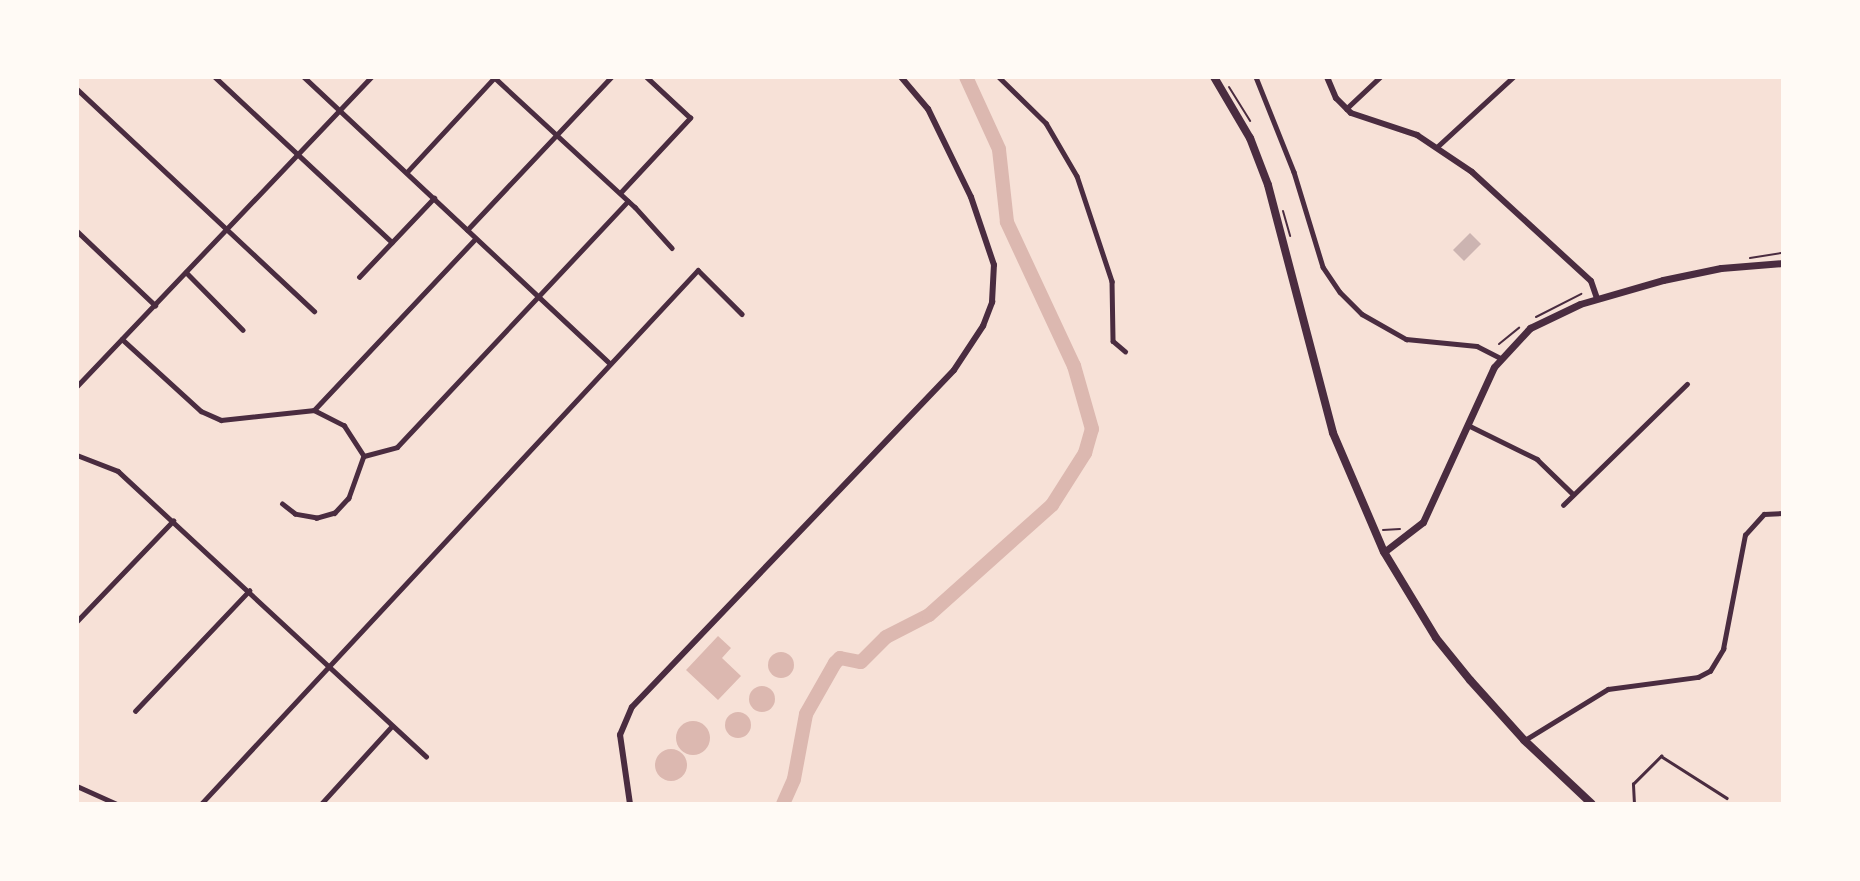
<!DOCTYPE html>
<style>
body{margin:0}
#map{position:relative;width:1860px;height:881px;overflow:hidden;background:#f7e1d7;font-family:Manrope,sans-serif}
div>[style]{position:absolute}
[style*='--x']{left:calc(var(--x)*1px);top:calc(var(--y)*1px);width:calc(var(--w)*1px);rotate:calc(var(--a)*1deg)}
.water>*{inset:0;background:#dcb8b0}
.round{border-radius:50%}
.river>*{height:14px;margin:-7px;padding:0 7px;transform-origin:7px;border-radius:7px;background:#dcb8b0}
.building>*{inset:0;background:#ccb4b1}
.path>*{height:2px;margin:-1px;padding:0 1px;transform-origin:1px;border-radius:1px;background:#4a2c40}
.service>*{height:2.5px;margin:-1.25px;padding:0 1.25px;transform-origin:1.25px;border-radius:1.25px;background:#4a2c40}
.minor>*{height:4.5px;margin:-2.25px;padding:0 2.25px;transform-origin:2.25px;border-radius:2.25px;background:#4a2c40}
.tertiary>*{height:6px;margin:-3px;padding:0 3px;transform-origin:3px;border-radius:3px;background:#4a2c40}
.secondary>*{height:7px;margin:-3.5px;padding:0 3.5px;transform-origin:3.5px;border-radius:3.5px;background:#4a2c40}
.primary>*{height:8px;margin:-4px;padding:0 4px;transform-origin:4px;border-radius:4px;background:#4a2c40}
span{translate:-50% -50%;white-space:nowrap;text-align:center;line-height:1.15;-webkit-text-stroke:7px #fffaf5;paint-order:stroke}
.frame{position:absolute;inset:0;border:79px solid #fffaf5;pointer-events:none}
</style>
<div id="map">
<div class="water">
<div style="clip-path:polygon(718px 636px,731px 648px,722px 658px,741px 676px,718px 700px,686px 670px)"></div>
<div class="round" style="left:768px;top:652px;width:26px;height:26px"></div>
<div class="round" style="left:749px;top:686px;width:26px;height:26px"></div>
<div class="round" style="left:725px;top:712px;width:26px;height:26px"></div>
<div class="round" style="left:676px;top:721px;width:34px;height:34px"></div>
<div class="round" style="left:655px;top:749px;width:32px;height:32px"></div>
</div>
<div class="river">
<div style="--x:783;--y:804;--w:27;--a:-66"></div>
<div style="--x:794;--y:779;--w:66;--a:-79.5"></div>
<div style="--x:806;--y:714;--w:59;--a:-60.4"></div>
<div style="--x:835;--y:663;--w:7;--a:-45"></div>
<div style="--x:840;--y:658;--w:21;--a:11"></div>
<div style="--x:861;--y:662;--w:35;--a:-45"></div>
<div style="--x:886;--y:637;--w:48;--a:-27.1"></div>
<div style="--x:929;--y:615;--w:165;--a:-41.8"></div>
<div style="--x:1052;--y:505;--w:62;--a:-57.6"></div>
<div style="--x:1085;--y:453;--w:25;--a:-74"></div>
<div style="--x:1092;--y:429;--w:66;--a:-105.9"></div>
<div style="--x:1074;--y:366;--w:159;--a:-115"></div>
<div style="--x:1007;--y:222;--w:73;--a:-96.3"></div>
<div style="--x:999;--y:149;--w:79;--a:-114.6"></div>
</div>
<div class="building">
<div style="clip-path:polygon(1470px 233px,1481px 244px,1464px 261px,1453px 250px)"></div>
</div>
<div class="path">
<div style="--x:1229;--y:87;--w:40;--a:58"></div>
<div style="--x:1283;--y:211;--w:26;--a:74"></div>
<div style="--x:1750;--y:258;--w:33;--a:-9"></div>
<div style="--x:1536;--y:317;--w:51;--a:-27.1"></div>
<div style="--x:1499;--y:344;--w:26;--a:-39"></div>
<div style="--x:1383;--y:530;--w:17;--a:-3"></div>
</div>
<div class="service">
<div style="--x:1634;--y:804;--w:20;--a:-93"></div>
<div style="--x:1633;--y:784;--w:40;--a:-45"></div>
<div style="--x:1661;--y:756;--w:78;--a:32.5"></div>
</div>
<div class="minor">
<div style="--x:215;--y:77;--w:242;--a:43"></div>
<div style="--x:304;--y:77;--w:419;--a:43.1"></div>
<div style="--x:494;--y:77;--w:192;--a:42.7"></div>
<div style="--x:635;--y:207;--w:55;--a:47.9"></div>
<div style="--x:999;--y:77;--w:66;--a:44.4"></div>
<div style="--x:1046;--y:123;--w:61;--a:59.7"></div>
<div style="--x:1077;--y:176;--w:111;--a:71.6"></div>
<div style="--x:1112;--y:281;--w:60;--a:89"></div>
<div style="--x:1113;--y:341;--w:16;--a:40"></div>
<div style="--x:1256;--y:77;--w:102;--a:68.2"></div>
<div style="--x:1294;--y:172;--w:99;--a:73"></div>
<div style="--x:1323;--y:267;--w:30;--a:56"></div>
<div style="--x:1340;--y:292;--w:31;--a:45"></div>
<div style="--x:1362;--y:314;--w:51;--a:29.6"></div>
<div style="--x:1406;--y:339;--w:71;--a:5.6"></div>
<div style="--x:1477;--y:346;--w:27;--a:27"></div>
<div style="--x:77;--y:89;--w:325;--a:43.1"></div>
<div style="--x:1346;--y:109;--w:47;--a:-43.3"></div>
<div style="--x:1437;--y:147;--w:103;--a:-42.6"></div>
<div style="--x:407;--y:172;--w:129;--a:-47.2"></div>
<div style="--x:620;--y:193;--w:103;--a:-47"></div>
<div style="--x:690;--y:118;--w:60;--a:-137"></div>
<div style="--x:467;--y:230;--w:210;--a:-46.7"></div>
<div style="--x:77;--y:231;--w:108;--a:43.5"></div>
<div style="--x:186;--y:272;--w:81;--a:45.5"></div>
<div style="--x:359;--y:277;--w:109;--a:-46.5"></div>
<div style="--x:122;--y:339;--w:107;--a:42.3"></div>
<div style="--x:201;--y:411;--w:22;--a:24"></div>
<div style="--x:221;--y:420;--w:94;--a:-6.1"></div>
<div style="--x:314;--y:410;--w:34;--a:27"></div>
<div style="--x:344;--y:425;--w:37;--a:57"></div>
<div style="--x:364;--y:456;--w:45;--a:109.7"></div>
<div style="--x:349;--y:498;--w:21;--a:133"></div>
<div style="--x:335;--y:513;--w:19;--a:164"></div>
<div style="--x:317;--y:518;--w:22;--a:-170"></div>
<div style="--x:295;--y:514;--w:16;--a:-142"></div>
<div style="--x:77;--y:386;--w:427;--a:-46.4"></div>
<div style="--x:314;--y:410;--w:235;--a:-46.7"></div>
<div style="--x:1470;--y:426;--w:75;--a:26.2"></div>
<div style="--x:1537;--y:459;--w:50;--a:44.2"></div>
<div style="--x:77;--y:455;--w:44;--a:21.3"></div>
<div style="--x:118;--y:471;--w:420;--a:42.8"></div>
<div style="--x:364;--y:456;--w:34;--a:-15"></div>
<div style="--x:397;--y:447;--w:337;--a:-46.8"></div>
<div style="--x:1563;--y:505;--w:173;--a:-44.3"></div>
<div style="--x:77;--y:621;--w:139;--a:-46.2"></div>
<div style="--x:135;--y:711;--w:166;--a:-46.5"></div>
<div style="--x:1525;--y:740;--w:97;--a:-31.6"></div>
<div style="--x:1608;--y:689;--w:91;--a:-7.6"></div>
<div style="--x:1698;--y:677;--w:13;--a:-27"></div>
<div style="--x:1710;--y:671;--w:26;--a:-59"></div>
<div style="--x:1723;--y:649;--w:116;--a:-79.1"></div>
<div style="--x:1745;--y:535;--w:28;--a:-48"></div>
<div style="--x:1764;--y:514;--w:19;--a:-3"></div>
<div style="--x:77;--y:786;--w:44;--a:24.2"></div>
<div style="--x:201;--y:804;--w:729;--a:-47.06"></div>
<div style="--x:698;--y:270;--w:62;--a:45"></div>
<div style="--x:321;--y:804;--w:105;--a:-47.7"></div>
</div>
<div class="tertiary">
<div style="--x:1327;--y:77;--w:23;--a:67"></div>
<div style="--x:1336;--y:98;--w:21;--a:45"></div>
<div style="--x:1351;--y:113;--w:70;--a:18.4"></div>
<div style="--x:1417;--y:135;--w:66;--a:33.9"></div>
<div style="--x:1472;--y:172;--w:161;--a:42.5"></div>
<div style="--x:1591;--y:281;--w:18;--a:71"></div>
<div style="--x:630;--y:804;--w:70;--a:-98.2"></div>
<div style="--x:620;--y:735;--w:30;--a:-67"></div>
<div style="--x:632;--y:707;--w:466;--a:-46.3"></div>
<div style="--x:954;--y:370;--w:53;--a:-56.6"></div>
<div style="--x:983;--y:326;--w:26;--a:-69"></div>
<div style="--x:992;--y:302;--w:37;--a:-87"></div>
<div style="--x:994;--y:265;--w:72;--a:-108.7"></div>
<div style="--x:971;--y:197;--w:98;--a:-116"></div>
<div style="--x:928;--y:109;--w:42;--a:-130.2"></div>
</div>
<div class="secondary">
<div style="--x:1384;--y:552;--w:49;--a:-37.6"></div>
<div style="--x:1423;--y:522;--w:170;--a:-65.4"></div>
<div style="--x:1494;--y:367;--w:53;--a:-47.3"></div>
<div style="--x:1530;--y:328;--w:55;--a:-25.6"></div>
<div style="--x:1580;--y:304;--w:86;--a:-16.1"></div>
<div style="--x:1663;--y:280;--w:59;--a:-11.7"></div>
<div style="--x:1721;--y:268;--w:62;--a:-4.6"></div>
</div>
<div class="primary">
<div style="--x:1214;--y:77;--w:71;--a:59.5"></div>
<div style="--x:1250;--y:138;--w:50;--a:69"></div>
<div style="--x:1268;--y:185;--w:256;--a:75.3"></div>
<div style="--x:1333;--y:433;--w:129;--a:66.8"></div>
<div style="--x:1384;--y:552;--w:100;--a:58.8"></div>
<div style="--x:1436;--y:638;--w:54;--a:51"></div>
<div style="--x:1470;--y:680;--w:81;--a:48"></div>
<div style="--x:1524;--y:740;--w:93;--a:43.3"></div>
</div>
<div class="frame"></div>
</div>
